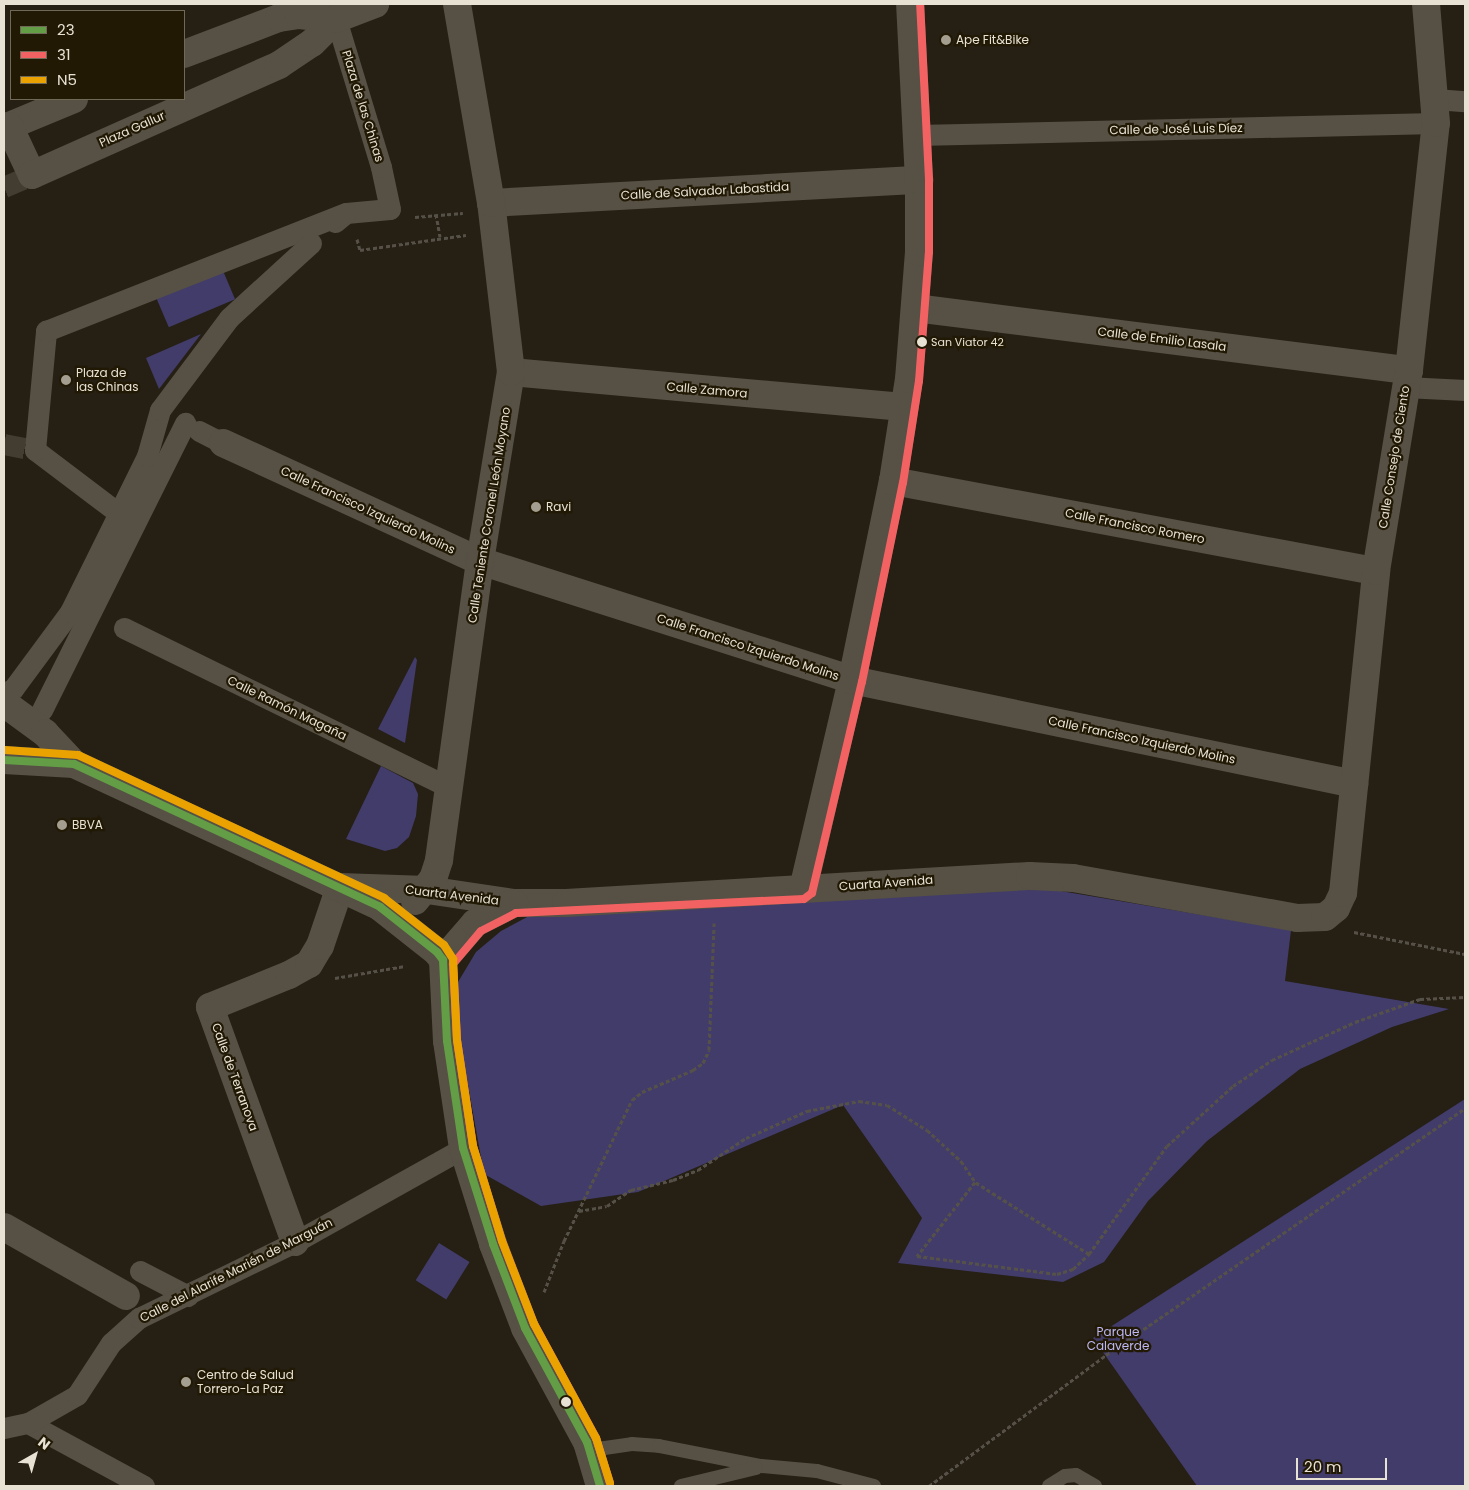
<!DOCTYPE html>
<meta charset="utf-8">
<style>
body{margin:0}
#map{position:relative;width:1469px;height:1490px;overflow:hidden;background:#251f14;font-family:Poppins,sans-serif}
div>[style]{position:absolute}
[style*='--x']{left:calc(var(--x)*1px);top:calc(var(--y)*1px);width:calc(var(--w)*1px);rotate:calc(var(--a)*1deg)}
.green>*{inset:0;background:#423c6a;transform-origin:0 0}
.pedestrian-tunnel>*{height:21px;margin-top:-10.5px;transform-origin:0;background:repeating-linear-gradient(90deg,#423c31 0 21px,transparent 0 32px)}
.path>*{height:3px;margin-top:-1.5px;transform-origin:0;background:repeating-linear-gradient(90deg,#565148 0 4px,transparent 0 6.5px)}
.service>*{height:14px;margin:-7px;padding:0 7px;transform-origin:7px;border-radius:7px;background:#565045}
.pedestrian>*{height:21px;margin:-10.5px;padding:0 10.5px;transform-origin:10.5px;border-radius:10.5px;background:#565045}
.minor>*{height:28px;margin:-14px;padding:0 14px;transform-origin:14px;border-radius:14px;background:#565045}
.tertiary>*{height:28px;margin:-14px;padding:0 14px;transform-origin:14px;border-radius:14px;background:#565045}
.bus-1>*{height:8px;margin:-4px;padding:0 4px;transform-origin:4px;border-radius:4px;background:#639e46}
.bus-2>*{height:8px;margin:-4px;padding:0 4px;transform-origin:4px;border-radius:4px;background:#f26262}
.bus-3>*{height:8px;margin:-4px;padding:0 4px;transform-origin:4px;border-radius:4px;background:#eaa200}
.dots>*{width:14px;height:14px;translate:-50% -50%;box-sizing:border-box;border:2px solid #221904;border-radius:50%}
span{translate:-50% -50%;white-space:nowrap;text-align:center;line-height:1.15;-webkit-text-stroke:4.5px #221904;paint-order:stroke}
.bus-label{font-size:11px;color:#e8e2d5}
.left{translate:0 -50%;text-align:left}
.poi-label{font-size:12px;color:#e8e2d5}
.street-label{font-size:12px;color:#e8e2d5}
.park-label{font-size:12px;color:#bcb8f7}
.frame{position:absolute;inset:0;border:5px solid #e8e2d5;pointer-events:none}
.legend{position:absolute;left:10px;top:10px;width:175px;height:90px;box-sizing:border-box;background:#221904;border:1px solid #716958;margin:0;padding:6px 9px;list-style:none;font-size:15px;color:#e8e2d5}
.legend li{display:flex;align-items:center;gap:10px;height:25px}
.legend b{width:25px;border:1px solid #716958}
.north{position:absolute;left:10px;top:1430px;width:50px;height:50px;-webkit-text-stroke:4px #221904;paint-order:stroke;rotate:38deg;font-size:14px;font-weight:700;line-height:20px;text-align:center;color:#e8e2d5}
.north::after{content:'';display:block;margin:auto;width:18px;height:22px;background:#e8e2d5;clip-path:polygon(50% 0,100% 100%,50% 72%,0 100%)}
.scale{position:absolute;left:1296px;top:1458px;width:91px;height:22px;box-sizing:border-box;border:2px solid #e8e2d5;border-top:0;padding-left:6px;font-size:15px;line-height:18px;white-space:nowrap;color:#e8e2d5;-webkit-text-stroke:4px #221904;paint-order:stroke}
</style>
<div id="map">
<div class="green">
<div style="left:221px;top:266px;width:36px;height:72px;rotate:67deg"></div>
<div style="clip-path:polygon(201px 334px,159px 389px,146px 358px)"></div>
<div style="clip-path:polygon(415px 657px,417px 660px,405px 743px,378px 729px)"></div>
<div style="clip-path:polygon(381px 766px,413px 783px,418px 794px,416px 816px,409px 837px,397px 848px,385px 851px,346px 839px)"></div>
<div style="clip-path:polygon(1031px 886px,1291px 930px,1285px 981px,1449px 1009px,1392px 1027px,1300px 1069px,1207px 1141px,1148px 1201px,1104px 1262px,1063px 1282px,898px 1263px,922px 1218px,843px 1105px,638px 1192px,541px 1206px,484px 1174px,455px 1013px,458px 982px,476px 952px,501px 931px,529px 916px)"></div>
<div style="clip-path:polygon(1465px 1099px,1465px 1486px,1197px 1486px,1093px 1338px)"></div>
<div style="left:439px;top:1243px;width:36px;height:44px;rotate:32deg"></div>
</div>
<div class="pedestrian-tunnel">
<div style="--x:4;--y:187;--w:30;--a:-23"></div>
<div style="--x:4;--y:444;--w:32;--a:11"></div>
</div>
<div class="path">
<div style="--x:436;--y:214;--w:23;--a:80"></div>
<div style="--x:415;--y:217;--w:48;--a:-4.8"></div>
<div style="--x:357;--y:239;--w:11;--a:75"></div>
<div style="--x:360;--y:250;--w:107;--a:-8.1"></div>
<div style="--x:1354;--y:932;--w:113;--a:11.2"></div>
<div style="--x:335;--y:978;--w:71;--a:-9.7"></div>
<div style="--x:579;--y:1211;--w:28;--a:-10"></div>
<div style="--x:607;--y:1206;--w:29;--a:-34"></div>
<div style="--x:631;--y:1190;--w:43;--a:-13.4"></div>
<div style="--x:673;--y:1180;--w:27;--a:-22"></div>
<div style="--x:698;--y:1170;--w:58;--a:-33.7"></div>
<div style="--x:746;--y:1138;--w:67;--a:-23.9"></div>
<div style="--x:807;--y:1111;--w:53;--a:-10.9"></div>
<div style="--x:859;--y:1101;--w:28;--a:8"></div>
<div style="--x:887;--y:1105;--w:47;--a:32"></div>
<div style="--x:927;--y:1130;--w:46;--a:42.4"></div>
<div style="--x:961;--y:1161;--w:25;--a:56"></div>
<div style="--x:1089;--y:1254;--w:135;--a:-147.7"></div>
<div style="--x:975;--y:1182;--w:94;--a:128.1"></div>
<div style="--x:917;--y:1256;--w:141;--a:7.3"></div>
<div style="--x:1057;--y:1274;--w:17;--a:-17"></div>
<div style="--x:1073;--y:1269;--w:22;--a:-43"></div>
<div style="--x:1089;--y:1254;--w:133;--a:-54.2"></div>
<div style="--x:1167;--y:1146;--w:89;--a:-42.3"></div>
<div style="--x:1233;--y:1086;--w:47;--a:-33.7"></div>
<div style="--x:1272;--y:1060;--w:91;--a:-24.6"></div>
<div style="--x:1355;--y:1022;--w:69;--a:-19.5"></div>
<div style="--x:1420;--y:999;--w:45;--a:-2.5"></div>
<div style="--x:544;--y:1292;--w:55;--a:-68.6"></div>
<div style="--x:564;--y:1241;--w:157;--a:-64.3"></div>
<div style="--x:632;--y:1100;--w:13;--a:-39"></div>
<div style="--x:642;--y:1092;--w:56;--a:-23.3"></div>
<div style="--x:693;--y:1070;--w:12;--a:-35"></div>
<div style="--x:703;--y:1063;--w:14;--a:-65"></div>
<div style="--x:709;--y:1050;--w:127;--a:-87.7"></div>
<div style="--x:929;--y:1486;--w:220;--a:-36.5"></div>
<div style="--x:1106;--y:1355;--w:436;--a:-34.5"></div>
</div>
<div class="service">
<div style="--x:591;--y:1450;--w:41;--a:-8.3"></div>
<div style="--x:632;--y:1444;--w:27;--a:4"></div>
<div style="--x:659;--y:1446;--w:104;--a:11.1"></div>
<div style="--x:761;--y:1466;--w:56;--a:5.1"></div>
<div style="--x:817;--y:1471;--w:59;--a:14.7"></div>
<div style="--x:681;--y:1486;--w:77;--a:-13.5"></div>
<div style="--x:1049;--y:1486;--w:19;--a:-32"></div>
<div style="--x:1065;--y:1476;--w:11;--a:-5"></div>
<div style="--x:1076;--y:1475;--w:22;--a:30"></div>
</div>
<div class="pedestrian">
<div style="--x:1434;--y:99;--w:31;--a:4"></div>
<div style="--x:917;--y:135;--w:519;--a:-1.32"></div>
<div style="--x:335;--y:222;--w:14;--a:-39"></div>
<div style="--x:346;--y:213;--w:44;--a:-5.2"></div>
<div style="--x:390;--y:209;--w:43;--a:-102.1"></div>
<div style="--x:381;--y:167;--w:155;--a:-106.9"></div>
<div style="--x:1405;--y:387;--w:60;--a:2.9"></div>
<div style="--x:199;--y:431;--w:27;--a:27"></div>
<div style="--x:117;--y:512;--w:103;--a:-142.9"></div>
<div style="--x:35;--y:450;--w:120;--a:-84.7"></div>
<div style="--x:46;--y:331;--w:322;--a:-21.5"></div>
<div style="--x:124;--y:628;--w:363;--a:26.1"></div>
<div style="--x:4;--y:693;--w:10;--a:-24"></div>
<div style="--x:13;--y:689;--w:96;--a:-53.5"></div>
<div style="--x:70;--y:612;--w:174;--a:-63.7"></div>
<div style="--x:147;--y:456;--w:48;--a:-74.2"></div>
<div style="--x:160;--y:410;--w:115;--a:-53.1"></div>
<div style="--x:229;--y:318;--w:111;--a:-42.4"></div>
<div style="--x:42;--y:710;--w:321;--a:-63.5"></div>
<div style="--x:140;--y:1271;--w:54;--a:27.5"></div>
<div style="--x:28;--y:1423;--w:132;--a:28.5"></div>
<div style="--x:4;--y:1428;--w:25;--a:-12"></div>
<div style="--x:28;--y:1423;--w:56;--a:-29.7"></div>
<div style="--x:77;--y:1395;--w:62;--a:-56.8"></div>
<div style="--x:111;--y:1343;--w:38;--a:-42"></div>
<div style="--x:139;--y:1318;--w:174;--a:-26"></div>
<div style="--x:295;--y:1242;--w:193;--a:-29.2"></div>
</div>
<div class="minor">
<div style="--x:184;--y:54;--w:102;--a:-20.8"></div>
<div style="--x:279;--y:18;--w:20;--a:-9"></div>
<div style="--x:299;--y:15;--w:37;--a:6"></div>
<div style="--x:74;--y:99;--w:70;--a:157.4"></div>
<div style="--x:9;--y:126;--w:54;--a:64.9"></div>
<div style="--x:32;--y:175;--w:270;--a:-24"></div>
<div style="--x:279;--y:65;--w:40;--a:-34"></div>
<div style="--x:312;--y:43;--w:34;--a:-45"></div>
<div style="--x:336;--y:19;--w:42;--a:-21"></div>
<div style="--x:491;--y:203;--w:429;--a:-3.1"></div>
<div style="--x:915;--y:308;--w:498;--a:7.2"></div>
<div style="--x:511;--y:372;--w:394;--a:5.1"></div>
<div style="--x:223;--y:443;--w:283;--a:24.7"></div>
<div style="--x:480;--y:561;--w:391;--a:17.7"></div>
<div style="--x:852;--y:680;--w:513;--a:11.7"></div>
<div style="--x:893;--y:481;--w:491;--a:10.6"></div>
<div style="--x:803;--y:889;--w:227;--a:-3.3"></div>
<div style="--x:1030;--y:876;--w:43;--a:2.7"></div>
<div style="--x:1073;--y:878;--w:228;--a:10.1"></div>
<div style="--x:1297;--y:918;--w:28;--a:-2"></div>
<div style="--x:1325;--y:917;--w:14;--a:-39"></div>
<div style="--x:1336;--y:908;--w:17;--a:-65"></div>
<div style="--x:1343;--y:893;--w:324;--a:-84.1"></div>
<div style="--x:1376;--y:571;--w:204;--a:-80.7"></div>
<div style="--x:1409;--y:370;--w:248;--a:-83.8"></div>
<div style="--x:1436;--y:123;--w:119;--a:-94.8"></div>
<div style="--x:4;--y:1227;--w:140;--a:29.5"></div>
<div style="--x:295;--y:1242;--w:250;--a:-109.9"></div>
<div style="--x:210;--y:1007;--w:85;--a:-22.1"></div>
<div style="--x:289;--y:975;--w:23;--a:-29"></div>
<div style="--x:309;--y:964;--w:21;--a:-59"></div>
<div style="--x:320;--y:946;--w:62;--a:-71.3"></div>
</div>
<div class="tertiary">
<div style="--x:4;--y:703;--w:51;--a:36.2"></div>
<div style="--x:45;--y:733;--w:42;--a:46.9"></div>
<div style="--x:4;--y:760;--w:70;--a:3.3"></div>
<div style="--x:74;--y:764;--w:338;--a:25"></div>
<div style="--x:380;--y:907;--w:73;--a:38.3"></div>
<div style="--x:437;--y:952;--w:10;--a:53"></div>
<div style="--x:443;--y:960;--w:81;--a:87.2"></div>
<div style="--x:447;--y:1041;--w:108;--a:81.5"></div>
<div style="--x:463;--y:1148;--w:101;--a:72.6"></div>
<div style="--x:493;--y:1244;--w:90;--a:69.1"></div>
<div style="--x:525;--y:1328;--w:130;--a:61.5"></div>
<div style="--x:587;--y:1442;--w:46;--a:73.5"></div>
<div style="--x:340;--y:887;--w:87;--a:2"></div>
<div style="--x:427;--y:890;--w:88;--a:8.5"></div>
<div style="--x:514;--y:903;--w:52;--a:0"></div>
<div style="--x:566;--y:903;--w:237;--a:-3.4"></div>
<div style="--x:803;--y:889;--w:215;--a:-76.8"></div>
<div style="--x:852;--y:680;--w:203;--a:-78.4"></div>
<div style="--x:893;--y:481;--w:103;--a:-81.1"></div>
<div style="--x:909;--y:379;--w:127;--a:-85.5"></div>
<div style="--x:919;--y:252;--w:72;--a:-90"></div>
<div style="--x:919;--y:180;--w:176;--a:-92.9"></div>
<div style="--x:415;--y:901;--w:28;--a:-51"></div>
<div style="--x:433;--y:879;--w:20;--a:-72"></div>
<div style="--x:439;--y:860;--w:302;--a:-82.2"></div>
<div style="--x:480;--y:561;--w:192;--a:-80.7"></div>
<div style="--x:511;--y:372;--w:170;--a:-96.7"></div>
<div style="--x:491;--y:203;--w:202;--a:-99.7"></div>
<div style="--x:443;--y:960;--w:49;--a:-49.1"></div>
<div style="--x:475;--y:923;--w:44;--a:-27.1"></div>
</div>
<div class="bus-1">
<div style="--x:4;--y:760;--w:70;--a:3.3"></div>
<div style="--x:74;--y:764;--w:338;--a:25"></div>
<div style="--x:380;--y:907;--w:73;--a:38.3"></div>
<div style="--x:437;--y:952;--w:10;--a:53"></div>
<div style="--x:443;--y:960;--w:81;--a:87.2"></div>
<div style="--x:447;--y:1041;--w:108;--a:81.5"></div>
<div style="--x:463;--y:1148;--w:101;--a:72.6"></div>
<div style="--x:493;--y:1244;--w:90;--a:69.1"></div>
<div style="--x:525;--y:1328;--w:130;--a:61.5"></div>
<div style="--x:587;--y:1442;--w:46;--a:73.5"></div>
</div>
<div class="bus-2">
<div style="--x:610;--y:1483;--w:47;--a:-107.3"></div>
<div style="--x:596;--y:1438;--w:130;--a:-118.5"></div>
<div style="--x:534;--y:1324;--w:89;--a:-111.1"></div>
<div style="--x:502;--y:1241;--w:99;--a:-107"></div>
<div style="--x:473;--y:1146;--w:107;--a:-98.6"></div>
<div style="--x:457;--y:1040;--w:76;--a:-93"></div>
<div style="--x:453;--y:964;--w:43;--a:-49.7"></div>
<div style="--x:481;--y:931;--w:39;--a:-27"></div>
<div style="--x:516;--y:913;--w:288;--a:-2.8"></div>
<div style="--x:804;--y:899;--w:10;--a:-37"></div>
<div style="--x:812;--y:893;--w:217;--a:-76.7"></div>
<div style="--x:862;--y:682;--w:203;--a:-78.4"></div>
<div style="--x:903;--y:483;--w:103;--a:-81.1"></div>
<div style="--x:919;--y:381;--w:129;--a:-85.6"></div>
<div style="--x:929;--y:252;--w:73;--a:-90"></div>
<div style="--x:929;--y:179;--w:175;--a:-92.9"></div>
</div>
<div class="bus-3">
<div style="--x:5;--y:750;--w:73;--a:3.9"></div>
<div style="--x:78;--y:755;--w:338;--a:25"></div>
<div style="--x:384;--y:898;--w:76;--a:38.1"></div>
<div style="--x:444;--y:945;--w:17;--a:57"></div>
<div style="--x:453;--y:959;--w:81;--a:87.2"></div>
<div style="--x:457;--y:1040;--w:107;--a:81.4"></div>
<div style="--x:473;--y:1146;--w:99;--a:73"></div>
<div style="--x:502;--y:1241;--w:89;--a:68.9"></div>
<div style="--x:534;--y:1324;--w:130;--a:61.5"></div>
<div style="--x:596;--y:1438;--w:47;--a:72.7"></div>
</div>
<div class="dots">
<div style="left:946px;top:40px;background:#a49e91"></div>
<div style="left:922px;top:342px;background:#e8e2d5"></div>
<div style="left:66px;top:380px;background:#a49e91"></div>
<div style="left:536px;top:507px;background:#a49e91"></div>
<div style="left:62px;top:825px;background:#a49e91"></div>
<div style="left:186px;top:1382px;background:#a49e91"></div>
<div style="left:566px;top:1402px;background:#e8e2d5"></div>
</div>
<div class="bus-label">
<span class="left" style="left:931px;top:342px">San Viator 42</span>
</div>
<div class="poi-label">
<span class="left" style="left:956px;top:40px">Ape Fit&amp;Bike</span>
<span class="left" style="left:76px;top:380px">Plaza de<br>las Chinas</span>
<span class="left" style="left:546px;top:507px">Ravi</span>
<span class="left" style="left:72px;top:825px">BBVA</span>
<span class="left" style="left:197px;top:1382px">Centro de Salud<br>Torrero-La Paz</span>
</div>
<div class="street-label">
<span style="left:363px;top:106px;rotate:73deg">Plaza de las Chinas</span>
<span style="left:132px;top:129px;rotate:-24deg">Plaza Gallur</span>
<span style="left:1176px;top:129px;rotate:-1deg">Calle de José Luis Díez</span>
<span style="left:705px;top:191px;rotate:-3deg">Calle de Salvador Labastida</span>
<span style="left:1162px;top:339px;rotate:7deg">Calle de Emilio Lasala</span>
<span style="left:707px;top:390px;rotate:5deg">Calle Zamora</span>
<span style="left:1394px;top:457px;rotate:-81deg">Calle Consejo de Ciento</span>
<span style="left:368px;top:510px;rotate:25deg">Calle Francisco Izquierdo Molins</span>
<span style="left:489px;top:515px;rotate:-81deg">Calle Teniente Coronel León Moyano</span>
<span style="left:1135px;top:526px;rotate:11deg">Calle Francisco Romero</span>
<span style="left:748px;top:647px;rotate:18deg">Calle Francisco Izquierdo Molins</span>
<span style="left:287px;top:708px;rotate:26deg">Calle Ramón Magaña</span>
<span style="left:1142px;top:740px;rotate:12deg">Calle Francisco Izquierdo Molins</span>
<span style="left:886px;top:883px;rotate:-4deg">Cuarta Avenida</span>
<span style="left:452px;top:895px;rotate:7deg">Cuarta Avenida</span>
<span style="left:235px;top:1077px;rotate:70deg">Calle de Terranova</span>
<span style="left:236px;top:1270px;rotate:-27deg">Calle del Alarife Marién de Marguán</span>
</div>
<div class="park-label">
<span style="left:1118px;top:1339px">Parque<br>Calaverde</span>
</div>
<div class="frame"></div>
<ul class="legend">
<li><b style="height:6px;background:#639e46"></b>23</li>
<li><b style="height:6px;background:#f26262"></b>31</li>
<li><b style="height:6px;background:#eaa200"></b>N5</li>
</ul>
<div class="north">N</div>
<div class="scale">20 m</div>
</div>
